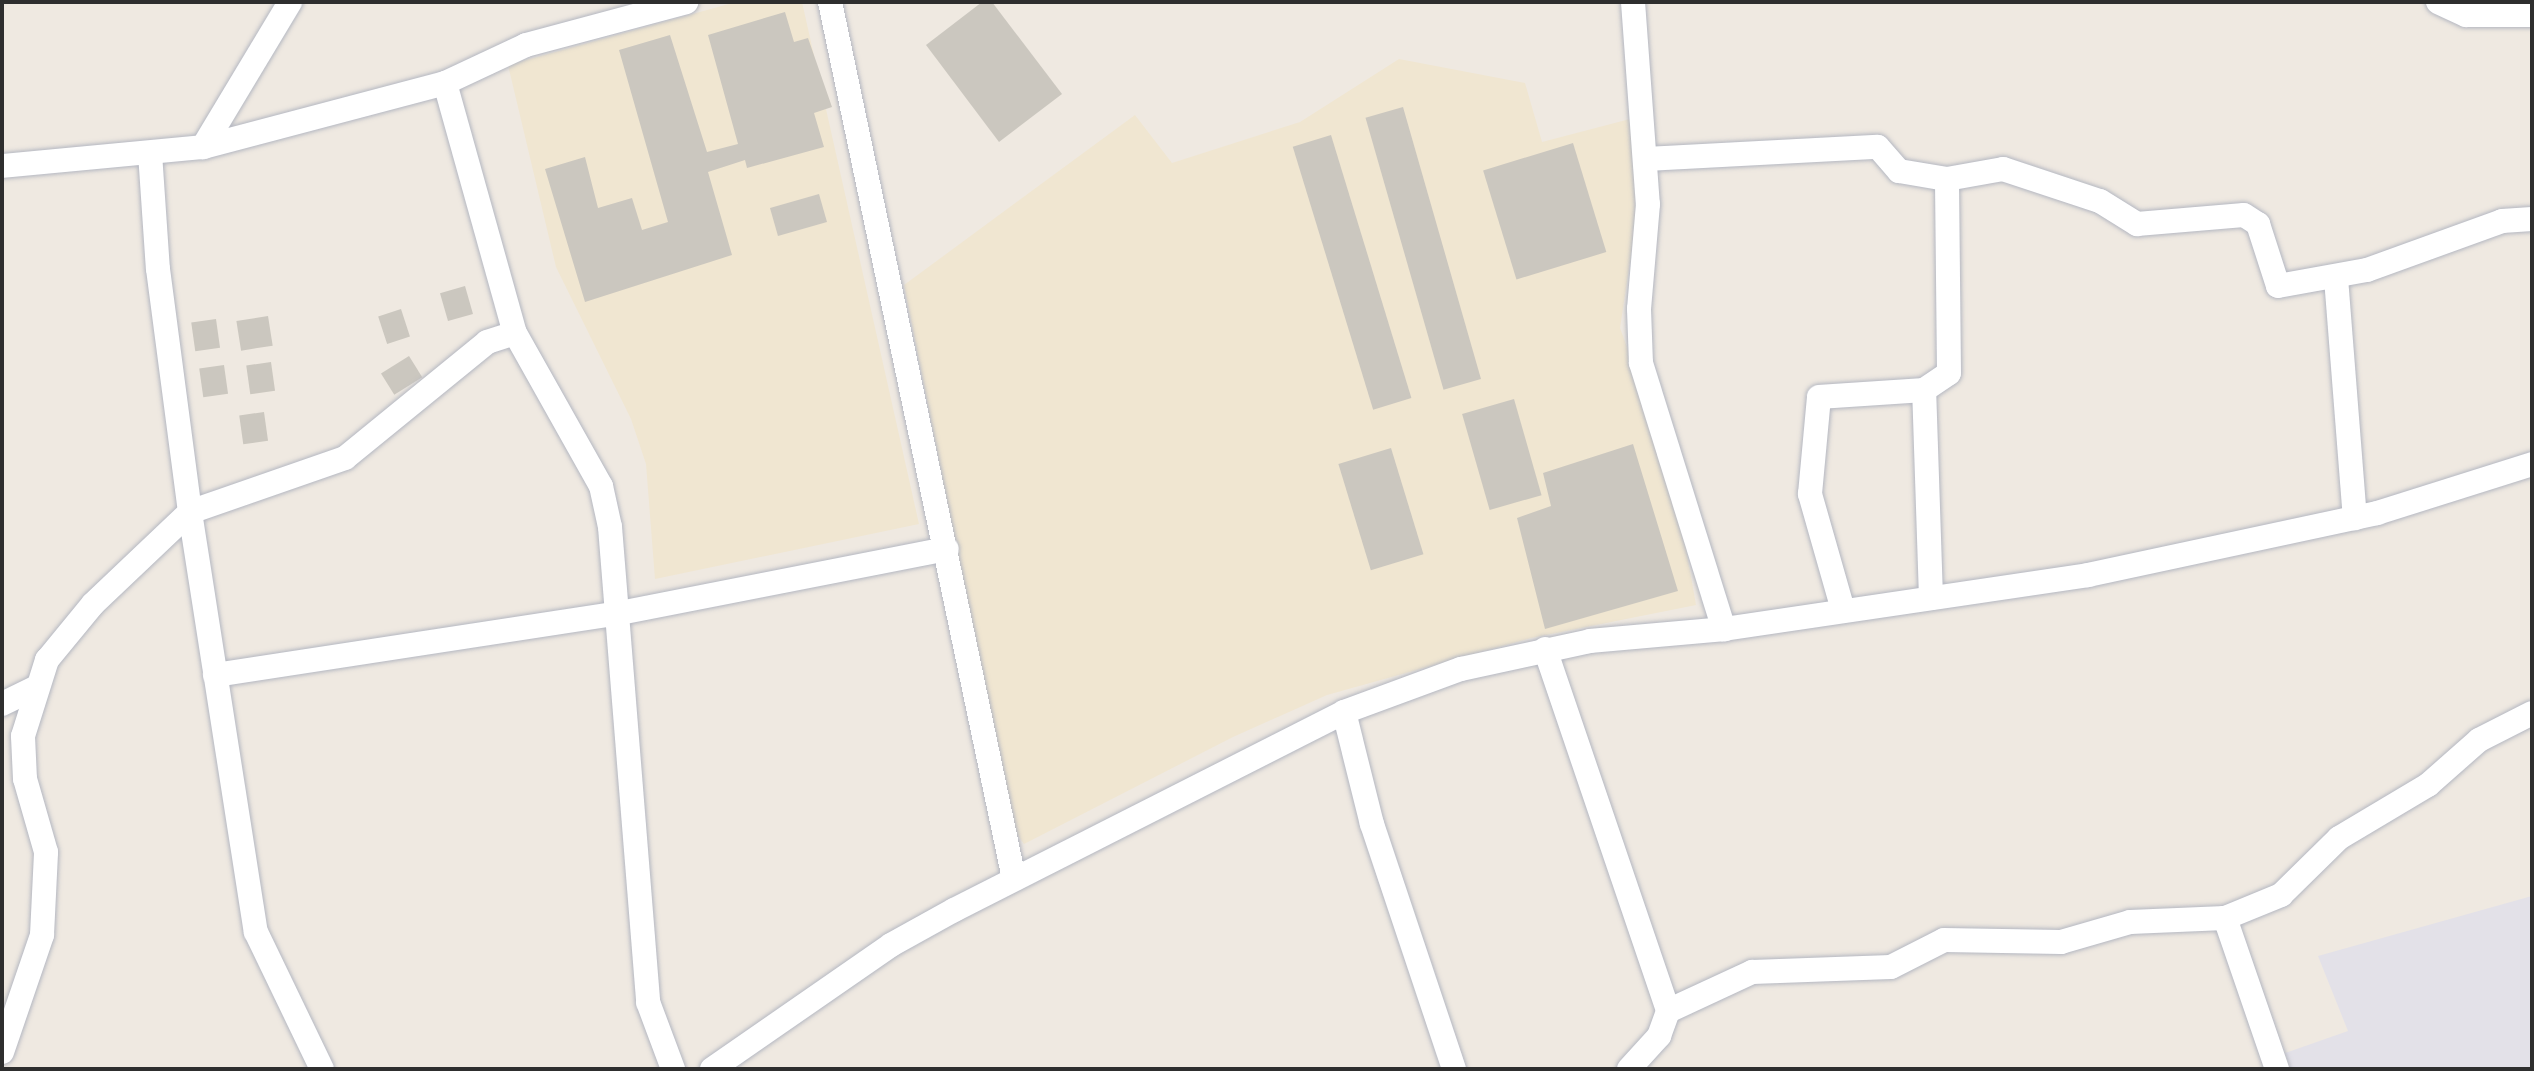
<!DOCTYPE html>
<style>
body{margin:0}
#map{position:relative;width:2534px;height:1071px;overflow:hidden;background:#efe9e1;font-family:Montserrat,sans-serif}
div>[style]{position:absolute}
[style*='--x']{left:calc(var(--x)*1px);top:calc(var(--y)*1px);width:calc(var(--w)*1px);rotate:calc(var(--a)*1deg)}
.industrial>*{inset:0;background:#e3e1e8}
.education>*{inset:0;background:#f0e6d1}
.building>*{inset:0;background:#cbc7bf;transform-origin:0 0}
.roads{filter:drop-shadow(0 0 2px #b4b7c1) drop-shadow(0 0 2px #b4b7c1)}
.minor>*{height:24px;margin:-12px;padding:0 12px;transform-origin:12px;border-radius:12px;background:#fff}
span{translate:-50% -50%;white-space:nowrap;text-align:center;line-height:1.15;-webkit-text-stroke:6px #fff;paint-order:stroke}
.frame{position:absolute;inset:0;border:4px solid #2e2e2e;pointer-events:none}
</style>
<div id="map">
<div class="industrial">
<div style="clip-path:polygon(2532px 896px,2532px 1069px,2291px 1069px,2285px 1053px,2348px 1031px,2318px 956px)"></div>
</div>
<div class="education">
<div style="clip-path:polygon(736px 2px,802px 2px,919px 524px,655px 579px,646px 464px,631px 419px,556px 267px,508px 65px)"></div>
<div style="clip-path:polygon(1399px 59px,1525px 83px,1542px 142px,1630px 119px,1641px 190px,1620px 328px,1673px 475px,1696px 605px,1531px 638px,1327px 695px,1233px 737px,1024px 844px,1012px 828px,904px 285px,1135px 115px,1172px 163px,1300px 122px)"></div>
</div>
<div class="building">
<div style="clip-path:polygon(982px 2px,992px 2px,1062px 94px,999px 142px,926px 45px)"></div>
<div style="clip-path:polygon(785px 12px,794px 42px,808px 38px,832px 107px,814px 113px,824px 147px,747px 168px,745px 160px,708px 172px,732px 255px,585px 302px,545px 169px,585px 157px,598px 208px,632px 198px,642px 230px,668px 222px,619px 50px,670px 35px,707px 152px,738px 144px,708px 35px)"></div>
<div style="left:1403px;top:107px;width:283px;height:39px;rotate:74deg"></div>
<div style="left:1331px;top:135px;width:275px;height:40px;rotate:73deg"></div>
<div style="left:1573px;top:143px;width:114px;height:94px;rotate:73deg"></div>
<div style="left:819px;top:194px;width:29px;height:51px;rotate:74deg"></div>
<div style="left:465px;top:286px;width:29px;height:26px;rotate:74deg"></div>
<div style="left:401px;top:309px;width:29px;height:24px;rotate:72deg"></div>
<div style="left:268px;top:316px;width:30px;height:32px;rotate:81deg"></div>
<div style="left:216px;top:319px;width:29px;height:25px;rotate:82deg"></div>
<div style="left:409px;top:356px;width:25px;height:33px;rotate:58deg"></div>
<div style="left:271px;top:362px;width:29px;height:25px;rotate:82deg"></div>
<div style="left:224px;top:365px;width:29px;height:25px;rotate:82deg"></div>
<div style="left:1514px;top:399px;width:100px;height:54px;rotate:74deg"></div>
<div style="left:264px;top:412px;width:29px;height:25px;rotate:82deg"></div>
<div style="clip-path:polygon(1633px 444px,1678px 591px,1545px 629px,1517px 518px,1551px 506px,1543px 473px)"></div>
<div style="left:1391px;top:448px;width:111px;height:55px;rotate:73deg"></div>
</div>
<div class="roads">
<div class="minor">
<div style="--x:830;--y:2;--w:896;--a:78.15"></div>
<div style="--x:1633;--y:2;--w:203;--a:85.8"></div>
<div style="--x:1648;--y:204;--w:105;--a:94.9"></div>
<div style="--x:1639;--y:309;--w:54;--a:87.9"></div>
<div style="--x:1641;--y:363;--w:279;--a:72.7"></div>
<div style="--x:2438;--y:2;--w:31;--a:25"></div>
<div style="--x:2466;--y:15;--w:66;--a:0"></div>
<div style="--x:445;--y:83;--w:260;--a:74.4"></div>
<div style="--x:515;--y:333;--w:176;--a:60.7"></div>
<div style="--x:601;--y:486;--w:42;--a:77.6"></div>
<div style="--x:610;--y:527;--w:477;--a:85.4"></div>
<div style="--x:648;--y:1002;--w:72;--a:69.5"></div>
<div style="--x:203;--y:147;--w:169;--a:-59"></div>
<div style="--x:150;--y:153;--w:116;--a:86.1"></div>
<div style="--x:158;--y:269;--w:245;--a:82.5"></div>
<div style="--x:190;--y:512;--w:425;--a:81.1"></div>
<div style="--x:256;--y:932;--w:152;--a:64.3"></div>
<div style="--x:1646;--y:159;--w:232;--a:-3"></div>
<div style="--x:1878;--y:147;--w:32;--a:49"></div>
<div style="--x:1899;--y:171;--w:49;--a:9.5"></div>
<div style="--x:1947;--y:179;--w:57;--a:-10.1"></div>
<div style="--x:2003;--y:169;--w:102;--a:18.3"></div>
<div style="--x:2100;--y:201;--w:44;--a:31.9"></div>
<div style="--x:2137;--y:224;--w:107;--a:-4.8"></div>
<div style="--x:2244;--y:215;--w:17;--a:33"></div>
<div style="--x:2258;--y:224;--w:65;--a:72.1"></div>
<div style="--x:2278;--y:286;--w:90;--a:-10.2"></div>
<div style="--x:2367;--y:270;--w:144;--a:-19.9"></div>
<div style="--x:2502;--y:221;--w:30;--a:-4"></div>
<div style="--x:2;--y:166;--w:202;--a:-5.4"></div>
<div style="--x:203;--y:147;--w:250;--a:-14.8"></div>
<div style="--x:445;--y:83;--w:89;--a:-25.1"></div>
<div style="--x:526;--y:45;--w:166;--a:-15"></div>
<div style="--x:2336;--y:278;--w:241;--a:85.5"></div>
<div style="--x:1931;--y:598;--w:208;--a:-91.9"></div>
<div style="--x:1924;--y:390;--w:30;--a:-34"></div>
<div style="--x:1949;--y:373;--w:194;--a:-90.6"></div>
<div style="--x:1843;--y:610;--w:121;--a:-105.9"></div>
<div style="--x:1810;--y:494;--w:97;--a:-84.7"></div>
<div style="--x:1819;--y:397;--w:105;--a:-3.8"></div>
<div style="--x:1545;--y:649;--w:382;--a:71.2"></div>
<div style="--x:215;--y:675;--w:405;--a:-8.7"></div>
<div style="--x:615;--y:614;--w:338;--a:-11.1"></div>
<div style="--x:2;--y:704;--w:37;--a:-26"></div>
<div style="--x:1344;--y:712;--w:115;--a:76"></div>
<div style="--x:1372;--y:824;--w:258;--a:71.5"></div>
<div style="--x:2;--y:1052;--w:124;--a:-71.1"></div>
<div style="--x:42;--y:935;--w:83;--a:-87.2"></div>
<div style="--x:46;--y:852;--w:76;--a:-106"></div>
<div style="--x:25;--y:779;--w:43;--a:-92.7"></div>
<div style="--x:23;--y:736;--w:80;--a:-72.5"></div>
<div style="--x:47;--y:660;--w:72;--a:-50.6"></div>
<div style="--x:93;--y:604;--w:134;--a:-43.5"></div>
<div style="--x:190;--y:512;--w:164;--a:-19.2"></div>
<div style="--x:345;--y:458;--w:183;--a:-39.2"></div>
<div style="--x:487;--y:342;--w:29;--a:-18"></div>
<div style="--x:712;--y:1069;--w:218;--a:-34.7"></div>
<div style="--x:891;--y:945;--w:72;--a:-29.1"></div>
<div style="--x:954;--y:910;--w:437;--a:-26.9"></div>
<div style="--x:1344;--y:712;--w:125;--a:-20.2"></div>
<div style="--x:1461;--y:669;--w:132;--a:-12.2"></div>
<div style="--x:1590;--y:641;--w:135;--a:-5.1"></div>
<div style="--x:1724;--y:629;--w:368;--a:-8.4"></div>
<div style="--x:2088;--y:575;--w:296;--a:-12.1"></div>
<div style="--x:2377;--y:513;--w:163;--a:-17.5"></div>
<div style="--x:1629;--y:1069;--w:45;--a:-47.7"></div>
<div style="--x:1659;--y:1036;--w:27;--a:-70"></div>
<div style="--x:1668;--y:1011;--w:93;--a:-24.9"></div>
<div style="--x:1752;--y:972;--w:139;--a:-2.1"></div>
<div style="--x:1891;--y:967;--w:59;--a:-27"></div>
<div style="--x:1944;--y:940;--w:117;--a:1"></div>
<div style="--x:2061;--y:942;--w:72;--a:-16.2"></div>
<div style="--x:2130;--y:922;--w:95;--a:-2.4"></div>
<div style="--x:2277;--y:1069;--w:160;--a:-109"></div>
<div style="--x:2225;--y:918;--w:61;--a:-22.3"></div>
<div style="--x:2281;--y:895;--w:81;--a:-44.5"></div>
<div style="--x:2339;--y:838;--w:104;--a:-30.8"></div>
<div style="--x:2428;--y:785;--w:68;--a:-41.4"></div>
<div style="--x:2479;--y:740;--w:59;--a:-27"></div>
</div>
</div>
<div class="frame"></div>
</div>
